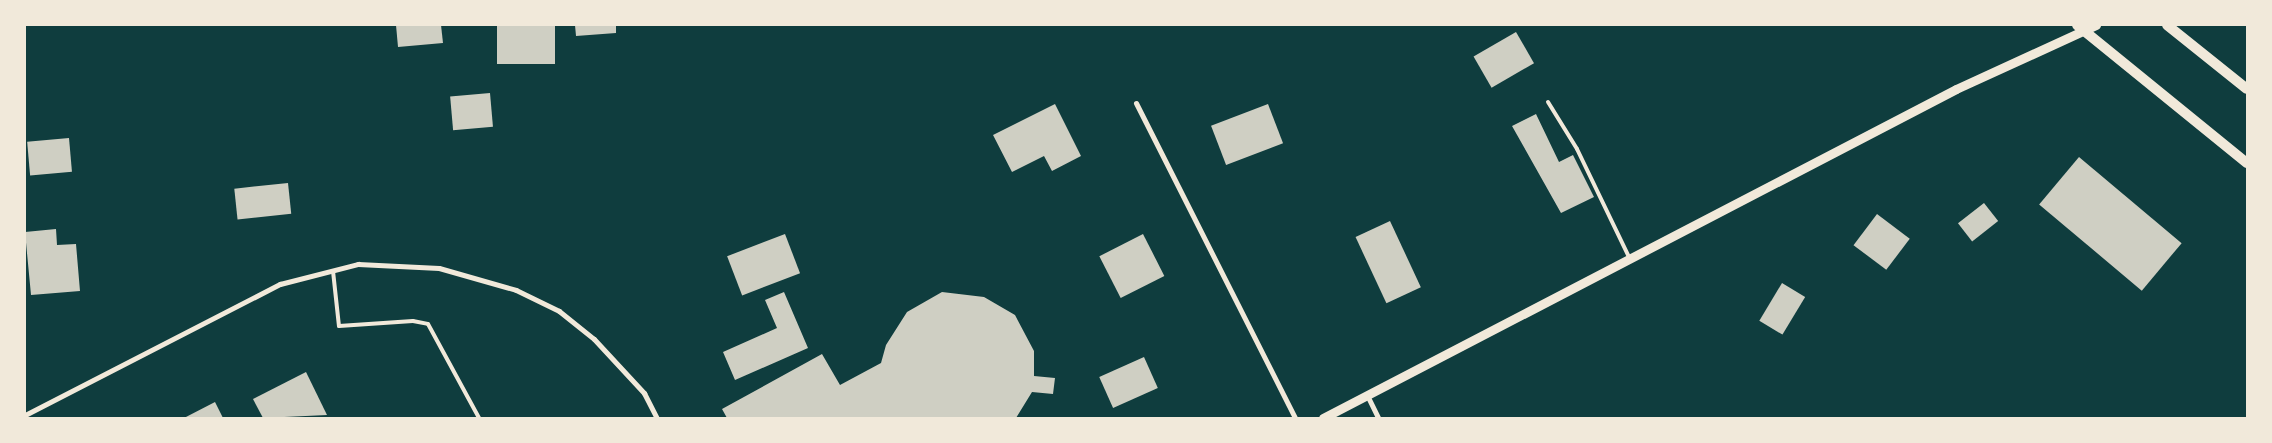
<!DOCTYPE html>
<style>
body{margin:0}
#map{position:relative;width:2272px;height:443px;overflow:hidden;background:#0f3d3e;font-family:"Fira Sans Condensed",sans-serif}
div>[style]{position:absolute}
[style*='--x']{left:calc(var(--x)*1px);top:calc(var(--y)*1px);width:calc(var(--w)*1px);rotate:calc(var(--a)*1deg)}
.building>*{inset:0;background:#cfcfc3;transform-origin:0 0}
.service>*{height:4px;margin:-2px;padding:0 2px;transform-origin:2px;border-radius:2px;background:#f1e9da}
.minor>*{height:5px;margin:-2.5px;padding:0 2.5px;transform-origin:2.5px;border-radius:2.5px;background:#f1e9da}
.tertiary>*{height:9px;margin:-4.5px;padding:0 4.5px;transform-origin:4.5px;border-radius:4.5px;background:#f1e9da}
.secondary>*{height:10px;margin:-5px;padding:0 5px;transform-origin:5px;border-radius:5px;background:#f1e9da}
span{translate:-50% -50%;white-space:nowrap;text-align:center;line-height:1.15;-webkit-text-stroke:4.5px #f1e9da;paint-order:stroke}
.frame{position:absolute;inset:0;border:26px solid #f1e9da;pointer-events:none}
</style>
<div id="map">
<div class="building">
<div style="clip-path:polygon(396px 25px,441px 25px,443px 43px,398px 47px)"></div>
<div style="left:497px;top:25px;width:58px;height:39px"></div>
<div style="clip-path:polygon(575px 25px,616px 25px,616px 33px,576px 36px)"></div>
<div style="left:1516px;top:32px;width:36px;height:49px;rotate:60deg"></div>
<div style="left:490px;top:93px;width:34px;height:40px;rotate:85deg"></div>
<div style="clip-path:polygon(1055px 104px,1081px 156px,1052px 171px,1044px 156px,1012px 172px,993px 135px)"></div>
<div style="left:1268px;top:104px;width:42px;height:61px;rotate:69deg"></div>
<div style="clip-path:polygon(1536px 114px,1559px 162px,1573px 155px,1594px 197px,1561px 213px,1512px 126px)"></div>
<div style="left:69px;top:138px;width:34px;height:42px;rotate:85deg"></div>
<div style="left:2079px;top:157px;width:134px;height:62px;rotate:40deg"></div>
<div style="left:288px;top:183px;width:31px;height:54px;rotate:84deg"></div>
<div style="left:1984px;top:203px;width:23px;height:33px;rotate:52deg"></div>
<div style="left:1877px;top:214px;width:41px;height:39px;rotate:37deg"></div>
<div style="left:1390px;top:221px;width:73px;height:38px;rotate:65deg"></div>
<div style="clip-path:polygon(56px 229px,57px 245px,76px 244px,80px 291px,31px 295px,25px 232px)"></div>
<div style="left:785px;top:234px;width:42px;height:62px;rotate:69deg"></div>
<div style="left:1143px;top:234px;width:47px;height:49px;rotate:63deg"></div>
<div style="left:1782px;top:283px;width:27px;height:44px;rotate:31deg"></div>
<div style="clip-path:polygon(784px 292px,808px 348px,735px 380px,723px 352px,777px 328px,765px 300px)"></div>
<div style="clip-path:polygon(942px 292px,984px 297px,1015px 315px,1034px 351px,1034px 376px,1055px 378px,1053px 394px,1032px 392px,1016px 418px,727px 418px,722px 409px,822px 354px,840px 385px,881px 363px,886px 345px,907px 312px)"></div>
<div style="left:1144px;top:357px;width:34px;height:49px;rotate:66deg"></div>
<div style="clip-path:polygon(306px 372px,327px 415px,263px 418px,253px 399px)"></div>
<div style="clip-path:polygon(215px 402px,223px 418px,184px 418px)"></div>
</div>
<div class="service">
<div style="--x:1548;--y:102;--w:55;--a:58.3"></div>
<div style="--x:1577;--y:149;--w:122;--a:64.3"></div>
<div style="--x:333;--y:271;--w:55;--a:83.8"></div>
<div style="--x:339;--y:326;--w:74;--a:-3.9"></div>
<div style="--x:413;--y:321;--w:15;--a:11"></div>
<div style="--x:428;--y:324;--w:107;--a:61.5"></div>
</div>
<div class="minor">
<div style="--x:1136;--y:103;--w:353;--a:63.2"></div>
<div style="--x:1367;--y:395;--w:25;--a:64"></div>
<div style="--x:25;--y:415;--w:287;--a:-27.2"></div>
<div style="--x:280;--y:284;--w:81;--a:-14.4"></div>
<div style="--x:358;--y:264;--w:81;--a:2.8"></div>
<div style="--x:439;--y:268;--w:80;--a:15.9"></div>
<div style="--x:516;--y:290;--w:48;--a:26"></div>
<div style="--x:559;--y:311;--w:45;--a:38.7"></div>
<div style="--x:594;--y:339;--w:74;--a:47.2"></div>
<div style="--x:644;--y:393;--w:28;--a:63"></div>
</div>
<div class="tertiary">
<div style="--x:1323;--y:418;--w:713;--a:-27.46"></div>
<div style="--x:1956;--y:89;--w:154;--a:-24.6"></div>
</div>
<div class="secondary">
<div style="--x:2077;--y:25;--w:219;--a:39.1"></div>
<div style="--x:2167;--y:25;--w:102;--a:38.7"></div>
</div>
<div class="frame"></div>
</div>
